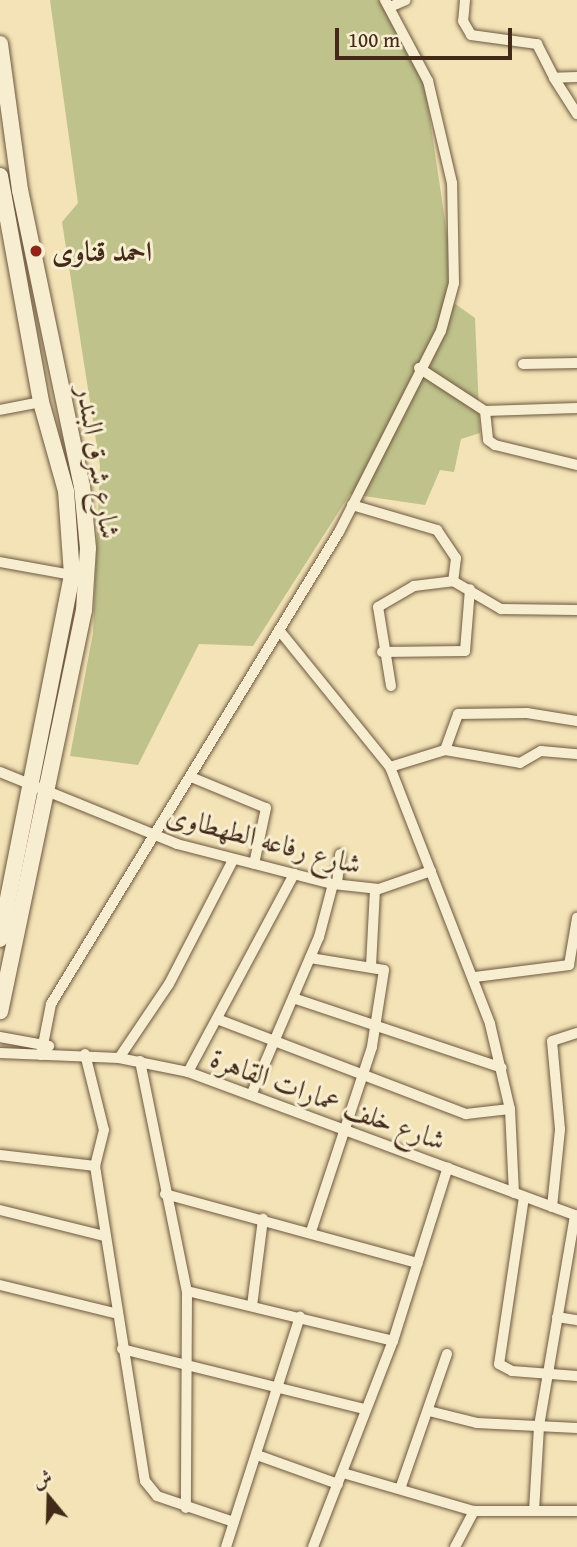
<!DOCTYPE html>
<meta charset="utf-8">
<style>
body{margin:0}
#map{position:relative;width:577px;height:1547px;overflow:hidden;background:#f3e3b6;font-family:"Gentium Book Plus",Amiri,serif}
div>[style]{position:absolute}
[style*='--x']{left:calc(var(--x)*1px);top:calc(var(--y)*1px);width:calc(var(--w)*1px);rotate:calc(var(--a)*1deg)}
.green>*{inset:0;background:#bfc28b}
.roads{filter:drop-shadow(0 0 2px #6e5840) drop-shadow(0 0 2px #6e5840)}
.street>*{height:10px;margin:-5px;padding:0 5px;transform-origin:5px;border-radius:5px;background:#f7edd0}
.secondary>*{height:16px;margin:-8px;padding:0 8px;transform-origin:8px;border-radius:8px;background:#f7edd0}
.dots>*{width:19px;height:19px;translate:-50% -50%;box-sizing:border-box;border:4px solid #f7edd0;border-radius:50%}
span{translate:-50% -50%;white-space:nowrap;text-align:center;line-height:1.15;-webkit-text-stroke:6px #f7edd0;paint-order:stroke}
.poi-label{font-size:28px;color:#422918;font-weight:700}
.left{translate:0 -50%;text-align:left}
.street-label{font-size:28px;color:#422918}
.north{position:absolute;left:14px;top:1463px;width:70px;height:70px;-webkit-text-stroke:5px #f7edd0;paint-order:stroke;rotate:341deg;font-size:19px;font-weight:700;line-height:28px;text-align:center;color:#422918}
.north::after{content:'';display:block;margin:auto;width:24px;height:32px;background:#422918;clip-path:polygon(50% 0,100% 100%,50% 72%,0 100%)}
.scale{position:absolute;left:335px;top:28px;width:177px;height:32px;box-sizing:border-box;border:4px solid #422918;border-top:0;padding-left:9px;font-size:21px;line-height:24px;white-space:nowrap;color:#422918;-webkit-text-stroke:5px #f7edd0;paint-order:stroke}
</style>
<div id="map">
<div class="green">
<div style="clip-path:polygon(50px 0,388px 0,422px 66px,450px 254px,447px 298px,475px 318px,480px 433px,461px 439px,454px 472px,440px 470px,425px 505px,350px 494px,253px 646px,199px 644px,138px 765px,70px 756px,93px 633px,100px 466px,62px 222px,78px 203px)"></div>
</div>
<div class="roads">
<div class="street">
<div style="--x:465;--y:0;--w:21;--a:95"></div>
<div style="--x:463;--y:21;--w:16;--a:60"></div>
<div style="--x:471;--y:35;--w:67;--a:7.8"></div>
<div style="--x:537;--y:44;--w:38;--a:63"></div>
<div style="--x:390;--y:7;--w:17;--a:-24"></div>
<div style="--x:577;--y:77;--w:23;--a:178"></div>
<div style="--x:554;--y:78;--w:43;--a:57.4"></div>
<div style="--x:523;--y:364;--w:54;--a:-1.1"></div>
<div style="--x:419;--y:368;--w:79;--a:33.1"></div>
<div style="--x:485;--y:411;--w:92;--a:-1.9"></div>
<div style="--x:0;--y:410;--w:42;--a:-11"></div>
<div style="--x:485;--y:411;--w:29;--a:84"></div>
<div style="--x:488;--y:440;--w:9;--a:36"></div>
<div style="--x:495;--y:445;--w:84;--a:13.7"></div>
<div style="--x:352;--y:505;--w:89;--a:16.4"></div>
<div style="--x:437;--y:530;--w:34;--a:56"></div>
<div style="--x:456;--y:558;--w:23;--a:97"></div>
<div style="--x:0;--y:562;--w:73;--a:10.2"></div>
<div style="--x:279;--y:630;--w:176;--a:51"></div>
<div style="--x:390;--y:767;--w:276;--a:68.7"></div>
<div style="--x:490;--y:1024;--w:87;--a:76.8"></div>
<div style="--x:510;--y:1109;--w:84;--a:87.3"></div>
<div style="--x:382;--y:652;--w:83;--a:-0.7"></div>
<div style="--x:465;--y:651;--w:62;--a:-85.4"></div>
<div style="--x:391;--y:686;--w:80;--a:-99.3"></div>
<div style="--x:378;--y:607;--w:42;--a:-30.3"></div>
<div style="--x:414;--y:586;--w:39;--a:-7"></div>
<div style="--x:453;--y:581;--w:56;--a:30.3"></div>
<div style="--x:501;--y:609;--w:76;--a:0.8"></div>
<div style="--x:445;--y:750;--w:76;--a:9.8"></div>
<div style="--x:520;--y:763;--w:24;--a:-30"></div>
<div style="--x:541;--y:751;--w:36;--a:5"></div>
<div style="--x:390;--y:767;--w:58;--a:-17.2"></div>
<div style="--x:445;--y:750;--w:38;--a:-70"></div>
<div style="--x:458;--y:714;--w:69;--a:-0.8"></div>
<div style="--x:527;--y:713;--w:51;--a:9.1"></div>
<div style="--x:0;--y:772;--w:191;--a:22.1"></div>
<div style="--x:177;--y:844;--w:161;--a:14.4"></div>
<div style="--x:333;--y:884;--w:46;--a:6.2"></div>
<div style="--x:379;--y:889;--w:55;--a:-19.1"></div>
<div style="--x:191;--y:777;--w:81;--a:22.5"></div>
<div style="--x:266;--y:808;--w:57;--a:102.1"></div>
<div style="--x:337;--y:884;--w:30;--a:-84"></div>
<div style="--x:310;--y:958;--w:75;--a:9.2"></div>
<div style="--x:384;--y:970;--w:78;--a:98.9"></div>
<div style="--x:372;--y:1047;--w:194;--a:108.3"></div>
<div style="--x:371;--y:966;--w:77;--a:-87"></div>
<div style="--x:475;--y:977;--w:95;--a:-7.3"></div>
<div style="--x:569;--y:965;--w:48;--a:-80.3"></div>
<div style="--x:293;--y:998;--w:220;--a:18.5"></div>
<div style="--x:217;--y:1019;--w:267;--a:20.9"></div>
<div style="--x:466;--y:1114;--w:44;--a:-6.5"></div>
<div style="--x:0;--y:1037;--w:50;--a:10.4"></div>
<div style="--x:0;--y:1053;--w:119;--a:2.4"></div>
<div style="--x:119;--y:1058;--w:70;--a:11.5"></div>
<div style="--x:188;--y:1072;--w:415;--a:20.3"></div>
<div style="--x:85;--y:1054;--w:78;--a:76"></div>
<div style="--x:104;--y:1130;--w:37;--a:104"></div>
<div style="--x:41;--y:1055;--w:52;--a:-78.9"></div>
<div style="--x:51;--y:1004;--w:553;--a:-58.61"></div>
<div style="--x:339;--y:532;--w:225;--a:-63.1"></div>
<div style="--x:441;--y:331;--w:50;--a:-74.8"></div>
<div style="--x:454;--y:283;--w:100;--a:-91.1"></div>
<div style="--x:452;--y:183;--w:105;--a:-103.2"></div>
<div style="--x:428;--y:81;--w:92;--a:-118"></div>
<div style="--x:119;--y:1058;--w:89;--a:-56"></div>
<div style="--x:169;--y:984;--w:140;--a:-62.7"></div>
<div style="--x:140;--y:1061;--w:235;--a:78.5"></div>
<div style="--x:187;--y:1291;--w:217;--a:90.3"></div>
<div style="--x:188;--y:1072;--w:225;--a:-61.8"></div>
<div style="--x:252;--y:1093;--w:170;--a:-66.8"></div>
<div style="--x:319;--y:937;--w:55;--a:-75.2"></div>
<div style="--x:0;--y:1155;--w:96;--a:6.6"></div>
<div style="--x:95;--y:1166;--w:319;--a:81"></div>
<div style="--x:145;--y:1481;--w:19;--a:51"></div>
<div style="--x:157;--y:1496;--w:81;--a:18.7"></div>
<div style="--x:165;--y:1194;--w:262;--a:15.3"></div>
<div style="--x:524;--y:1197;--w:169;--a:98.5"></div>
<div style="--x:499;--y:1364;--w:15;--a:28"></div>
<div style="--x:512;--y:1371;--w:65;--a:4.4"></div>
<div style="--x:552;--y:1207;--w:78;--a:-84.1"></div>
<div style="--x:560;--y:1129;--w:88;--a:-95.2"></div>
<div style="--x:552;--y:1041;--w:26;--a:-18"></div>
<div style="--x:0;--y:1210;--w:107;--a:14"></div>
<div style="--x:0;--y:1285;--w:117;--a:13.8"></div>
<div style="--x:187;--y:1291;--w:212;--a:13.6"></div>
<div style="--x:252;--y:1306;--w:88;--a:-82.8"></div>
<div style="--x:557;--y:1317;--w:20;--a:9"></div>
<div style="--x:122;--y:1349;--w:250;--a:13.9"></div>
<div style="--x:429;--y:1411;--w:49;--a:14"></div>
<div style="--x:477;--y:1423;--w:100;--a:2.9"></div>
<div style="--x:257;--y:1455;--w:86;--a:19.7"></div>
<div style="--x:343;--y:1473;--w:136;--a:16.2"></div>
<div style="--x:474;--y:1511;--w:103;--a:0"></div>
<div style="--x:400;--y:1489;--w:143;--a:-70.8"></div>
<div style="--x:534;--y:1511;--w:85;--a:-86.6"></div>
<div style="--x:539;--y:1426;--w:214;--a:-80.3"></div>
<div style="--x:226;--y:1547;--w:242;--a:-72.2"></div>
<div style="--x:313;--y:1547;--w:221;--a:-68.8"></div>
<div style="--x:393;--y:1341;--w:182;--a:-72.5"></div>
<div style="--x:455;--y:1547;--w:41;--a:-62.2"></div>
</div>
<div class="secondary">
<div style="--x:0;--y:44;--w:147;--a:82.2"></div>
<div style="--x:20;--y:190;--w:302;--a:78.2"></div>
<div style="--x:82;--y:486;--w:62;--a:84.5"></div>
<div style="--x:88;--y:548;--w:62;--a:93.7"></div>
<div style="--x:84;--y:610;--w:410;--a:101.8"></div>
<div style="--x:0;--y:176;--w:230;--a:79.7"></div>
<div style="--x:41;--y:402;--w:92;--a:74.3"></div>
<div style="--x:66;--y:491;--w:84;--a:85.9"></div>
<div style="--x:72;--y:575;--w:371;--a:101.2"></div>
</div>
</div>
<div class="dots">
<div style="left:36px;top:251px;background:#8f2418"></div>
</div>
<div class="poi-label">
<span class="left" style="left:52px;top:251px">احمد قناوى</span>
</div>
<div class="street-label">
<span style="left:99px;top:462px;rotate:81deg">شارع شرق البندر</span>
<span style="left:264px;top:839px;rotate:15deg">شارع رفاعه الطهطاوى</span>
<span style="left:328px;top:1099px;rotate:20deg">شارع خلف عمارات القاهرة</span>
</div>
<div class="north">ش</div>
<div class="scale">100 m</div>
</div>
